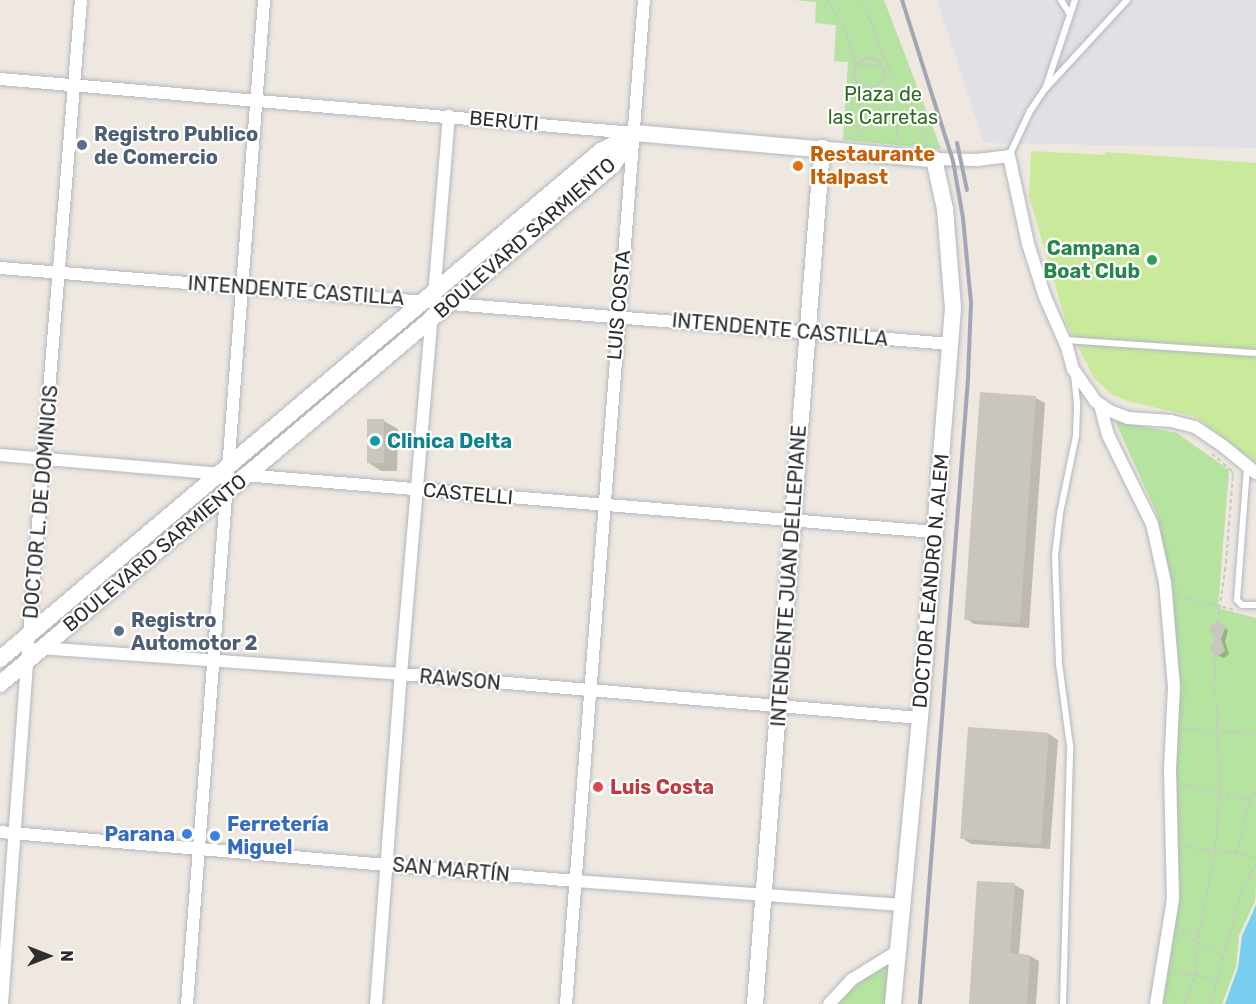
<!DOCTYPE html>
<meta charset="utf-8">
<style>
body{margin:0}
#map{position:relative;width:1256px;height:1004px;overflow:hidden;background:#eee8e0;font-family:Rubik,sans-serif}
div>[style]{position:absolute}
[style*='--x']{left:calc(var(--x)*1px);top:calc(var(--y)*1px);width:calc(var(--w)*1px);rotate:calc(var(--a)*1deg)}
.industrial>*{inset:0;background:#e2e0e7}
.green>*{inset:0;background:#b6e39f}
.pitch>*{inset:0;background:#c9ea9b}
.water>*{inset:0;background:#77cfed}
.shadow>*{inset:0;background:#0003}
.building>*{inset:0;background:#cac6bf;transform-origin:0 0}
.path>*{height:2px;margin-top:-1px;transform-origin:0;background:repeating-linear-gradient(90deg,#c8c8c8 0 4.5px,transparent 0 7.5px)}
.path>.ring{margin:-1px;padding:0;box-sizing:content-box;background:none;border:2px solid #c8c8c8;border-radius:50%}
.roads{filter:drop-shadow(0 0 2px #b4b7c0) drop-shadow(0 0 2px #b4b7c0)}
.lane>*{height:6px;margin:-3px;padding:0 3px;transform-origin:3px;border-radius:3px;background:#fff}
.street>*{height:12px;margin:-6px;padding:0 6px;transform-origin:6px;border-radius:6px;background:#fff}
.secondary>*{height:16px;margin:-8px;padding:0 8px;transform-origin:8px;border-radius:8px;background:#fff}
.rail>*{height:4px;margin:-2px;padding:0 2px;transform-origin:2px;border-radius:2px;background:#a3a6b7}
.dots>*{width:16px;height:16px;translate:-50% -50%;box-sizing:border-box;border:3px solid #fff;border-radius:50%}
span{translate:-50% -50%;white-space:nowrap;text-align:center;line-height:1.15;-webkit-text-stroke:4.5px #fff;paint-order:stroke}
.park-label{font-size:20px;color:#2d6b1d}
.street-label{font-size:20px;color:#2d2d2d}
.service-label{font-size:20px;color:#4e5e75;font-weight:700}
.left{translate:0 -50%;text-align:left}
.food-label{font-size:20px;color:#c56008;font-weight:700}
.leisure-label{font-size:20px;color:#27864d;font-weight:700}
.right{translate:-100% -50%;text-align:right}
.culture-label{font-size:20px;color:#0d838f;font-weight:700}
.health-label{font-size:20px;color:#be3a42;font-weight:700}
.shop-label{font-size:20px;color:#366cbe;font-weight:700}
.north{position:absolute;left:18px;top:926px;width:60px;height:60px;-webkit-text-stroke:4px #fff;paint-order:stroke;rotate:90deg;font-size:16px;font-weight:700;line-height:24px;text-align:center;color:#2d2d2d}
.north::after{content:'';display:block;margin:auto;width:21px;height:27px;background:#2d2d2d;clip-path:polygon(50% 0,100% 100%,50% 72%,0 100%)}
</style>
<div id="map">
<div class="industrial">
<div style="clip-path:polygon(937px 0,1256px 0,1256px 148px,984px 143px)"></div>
</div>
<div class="green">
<div style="clip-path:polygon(794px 0,884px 0,941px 149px,843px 140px,848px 62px,834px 61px,836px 25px,815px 23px,816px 2px)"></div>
<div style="clip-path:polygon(605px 156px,608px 159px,451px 292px,449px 291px,449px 289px)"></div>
<div style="clip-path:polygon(408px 324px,410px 327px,254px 460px,252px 459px,251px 457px)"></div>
<div style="clip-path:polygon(1115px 421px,1177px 433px,1229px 470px,1218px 608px,1256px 618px,1256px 888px,1255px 901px,1239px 935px,1236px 967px,1222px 1004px,1163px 1004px,1180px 894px,1176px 771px,1178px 687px,1173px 594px,1157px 514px)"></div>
<div style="clip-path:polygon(208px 492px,211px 495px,54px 628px,52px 627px,52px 625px)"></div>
<div style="clip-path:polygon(898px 951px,893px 1004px,829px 1004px)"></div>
</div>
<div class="pitch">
<div style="clip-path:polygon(1031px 151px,1105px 155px,1105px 152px,1256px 163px,1256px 463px,1196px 417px,1127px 401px,1111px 394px,1094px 378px,1066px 323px,1029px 196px)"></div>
</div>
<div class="water">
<div style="clip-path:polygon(1256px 905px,1256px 1004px,1225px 1004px,1238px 968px,1242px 936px)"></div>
</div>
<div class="shadow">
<div style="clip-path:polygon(1036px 398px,1045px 403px,1029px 628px,974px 624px,965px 618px)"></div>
<div style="clip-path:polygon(369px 420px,384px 421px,398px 429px,397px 471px,381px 471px,367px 462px)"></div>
<div style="clip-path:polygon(1219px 623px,1228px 630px,1225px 642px,1229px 654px,1224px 658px,1214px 654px,1211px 648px,1216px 639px,1211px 629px)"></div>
<div style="clip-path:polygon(1049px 734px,1058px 740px,1050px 849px,971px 844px,962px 838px)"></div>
<div style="clip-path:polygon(1015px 885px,1024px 890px,1019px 955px,1030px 956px,1039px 961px,1036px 1004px,970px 1004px)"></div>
</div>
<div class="building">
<div style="left:980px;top:392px;width:56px;height:228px;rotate:4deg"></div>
<div style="left:367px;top:419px;width:17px;height:44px"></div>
<div style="clip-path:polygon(1216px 621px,1223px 624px,1225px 629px,1221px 639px,1225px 651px,1217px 657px,1210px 651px,1215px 639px,1209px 629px)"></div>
<div style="left:968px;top:727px;width:81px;height:112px;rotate:4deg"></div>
<div style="clip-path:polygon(977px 881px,1015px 883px,1010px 953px,1030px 955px,1027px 1004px,969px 1004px)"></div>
</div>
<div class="path">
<div style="--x:827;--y:0;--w:39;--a:59"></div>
<div style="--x:847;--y:33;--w:20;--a:72"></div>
<div style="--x:853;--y:52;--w:16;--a:86"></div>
<div style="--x:863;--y:0;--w:58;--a:70.9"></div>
<div style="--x:882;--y:55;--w:101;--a:63.4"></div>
<div class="ring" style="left:854px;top:58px;width:28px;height:28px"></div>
<div style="--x:857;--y:64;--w:24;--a:5"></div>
<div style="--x:868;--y:88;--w:31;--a:45"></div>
<div style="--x:890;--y:110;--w:19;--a:69"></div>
<div style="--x:897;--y:128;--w:12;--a:95"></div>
<div style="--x:859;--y:133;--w:39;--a:-37"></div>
<div style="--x:857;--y:137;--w:51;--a:-84.4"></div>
<div style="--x:1178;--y:596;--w:58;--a:14"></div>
<div style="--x:1184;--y:729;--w:72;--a:4"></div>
<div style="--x:1182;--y:784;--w:76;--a:13.7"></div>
<div style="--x:1184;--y:847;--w:50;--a:6.8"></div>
<div style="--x:1234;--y:853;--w:23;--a:15"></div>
<div style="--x:1237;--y:854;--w:46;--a:-77.5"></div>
<div style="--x:1247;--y:809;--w:21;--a:-65"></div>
<div style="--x:1180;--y:930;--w:51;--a:32.1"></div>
<div style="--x:1173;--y:972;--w:46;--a:8.8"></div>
<div style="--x:1185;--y:1004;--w:31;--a:-71"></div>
<div style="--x:1195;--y:975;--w:36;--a:-85"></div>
<div style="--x:1198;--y:939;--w:90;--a:-79.1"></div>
<div style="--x:1215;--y:851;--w:59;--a:-85.2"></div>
<div style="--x:1220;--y:792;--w:146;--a:-92.4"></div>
<div style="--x:1214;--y:646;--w:84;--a:-81.8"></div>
<div style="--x:1226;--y:563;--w:88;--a:-85.5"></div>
<div style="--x:1233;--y:475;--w:4;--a:-104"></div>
<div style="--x:1232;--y:471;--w:26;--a:-140"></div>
<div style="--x:1211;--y:1004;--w:115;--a:-74.9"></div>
<div style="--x:1241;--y:893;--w:32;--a:-62"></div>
</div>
<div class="roads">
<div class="lane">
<div style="--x:1061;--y:0;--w:15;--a:58"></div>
<div style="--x:1046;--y:87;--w:92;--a:-71.6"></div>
<div style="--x:1009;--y:156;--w:50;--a:-65"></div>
<div style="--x:1030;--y:111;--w:27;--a:-56"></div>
<div style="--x:1045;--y:89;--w:121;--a:-47.3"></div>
<div style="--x:1065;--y:340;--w:191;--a:3.9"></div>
<div style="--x:1247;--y:467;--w:133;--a:94.3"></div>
<div style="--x:1237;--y:600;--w:7;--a:45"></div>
<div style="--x:1242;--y:605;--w:14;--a:0"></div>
<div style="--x:1063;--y:1004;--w:258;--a:-88.4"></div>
<div style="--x:1070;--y:746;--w:83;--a:-97.6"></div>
<div style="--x:1059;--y:664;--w:108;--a:-92.1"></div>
<div style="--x:1055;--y:556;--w:43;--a:-83.4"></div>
<div style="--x:1060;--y:513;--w:79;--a:-78.3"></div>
<div style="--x:1076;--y:436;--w:33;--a:-88"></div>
<div style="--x:1077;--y:403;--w:28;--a:-96"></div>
</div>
<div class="street">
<div style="--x:0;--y:79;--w:636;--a:4.87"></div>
<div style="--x:934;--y:159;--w:43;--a:1.3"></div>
<div style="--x:977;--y:160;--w:32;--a:-7"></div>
<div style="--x:1009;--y:156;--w:90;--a:77.8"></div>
<div style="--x:1028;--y:244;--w:56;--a:72.2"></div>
<div style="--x:1045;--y:297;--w:55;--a:66.3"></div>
<div style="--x:1067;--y:347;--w:23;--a:75"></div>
<div style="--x:1073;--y:369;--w:39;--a:55"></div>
<div style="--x:1095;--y:401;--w:18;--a:34"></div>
<div style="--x:1110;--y:411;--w:19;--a:21"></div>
<div style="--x:1128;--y:418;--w:43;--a:4"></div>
<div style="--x:1171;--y:421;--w:25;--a:14"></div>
<div style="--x:1195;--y:427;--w:34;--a:34"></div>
<div style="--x:1223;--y:446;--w:43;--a:39.3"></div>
<div style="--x:0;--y:268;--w:954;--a:4.57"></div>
<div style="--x:434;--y:297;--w:182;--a:-85.3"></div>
<div style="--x:1100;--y:405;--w:31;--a:75"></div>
<div style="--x:1108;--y:435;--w:99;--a:63.7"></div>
<div style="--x:1152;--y:524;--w:59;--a:77.4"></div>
<div style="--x:1165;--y:582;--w:105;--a:85.1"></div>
<div style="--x:1174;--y:687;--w:83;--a:92.8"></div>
<div style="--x:1170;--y:770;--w:129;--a:88.7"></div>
<div style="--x:1173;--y:899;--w:106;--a:99.2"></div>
<div style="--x:0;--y:455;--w:223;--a:4.9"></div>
<div style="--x:243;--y:475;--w:694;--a:4.71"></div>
<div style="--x:39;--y:648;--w:363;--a:4.1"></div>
<div style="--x:401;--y:674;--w:521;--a:4.85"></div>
<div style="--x:0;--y:832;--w:577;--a:4.87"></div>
<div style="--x:575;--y:881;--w:329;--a:4.2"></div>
<div style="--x:2;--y:1004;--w:358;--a:-85.8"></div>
<div style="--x:28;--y:647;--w:649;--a:-85.32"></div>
<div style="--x:187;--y:1004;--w:1007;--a:-85.61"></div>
<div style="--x:376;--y:1004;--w:331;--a:-85.7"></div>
<div style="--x:401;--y:674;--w:361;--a:-85.1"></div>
<div style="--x:566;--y:1004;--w:1007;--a:-85.56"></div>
<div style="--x:829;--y:1004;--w:33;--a:-47"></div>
<div style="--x:851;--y:980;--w:55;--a:-31.7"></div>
</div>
<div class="secondary">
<div style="--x:634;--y:133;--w:301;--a:5"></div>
<div style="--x:934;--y:159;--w:51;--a:77.6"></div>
<div style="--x:945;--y:209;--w:99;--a:85.4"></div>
<div style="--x:953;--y:308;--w:411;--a:94.6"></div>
<div style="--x:920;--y:718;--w:287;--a:95.4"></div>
<div style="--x:0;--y:659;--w:787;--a:-40.21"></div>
<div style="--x:601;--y:151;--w:34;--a:-28"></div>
<div style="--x:0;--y:684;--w:803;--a:-40.25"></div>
<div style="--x:613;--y:165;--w:38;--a:-57"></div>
<div style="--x:755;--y:1004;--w:859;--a:-85.52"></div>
</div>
</div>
<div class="rail">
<div style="--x:902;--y:0;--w:169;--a:72.4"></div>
<div style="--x:953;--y:161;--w:58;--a:80"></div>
<div style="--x:963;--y:218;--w:85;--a:84.6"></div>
<div style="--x:971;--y:303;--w:76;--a:92.3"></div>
<div style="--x:968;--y:379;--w:627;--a:94.39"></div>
<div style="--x:957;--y:143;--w:48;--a:78"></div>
</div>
<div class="dots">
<div style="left:82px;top:145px;background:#5c6f8a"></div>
<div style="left:798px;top:166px;background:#e8710a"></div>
<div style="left:1152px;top:260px;background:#2e9e5b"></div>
<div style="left:375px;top:441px;background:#0f9aa8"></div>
<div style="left:119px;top:631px;background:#5c6f8a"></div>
<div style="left:598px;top:787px;background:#e0444e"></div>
<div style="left:187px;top:834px;background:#3f7fe0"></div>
<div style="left:215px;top:836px;background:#3f7fe0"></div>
</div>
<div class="park-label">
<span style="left:883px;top:106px">Plaza de<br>las Carretas</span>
</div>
<div class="street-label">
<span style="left:504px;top:121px;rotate:5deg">BERUTI</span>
<span style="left:525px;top:238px;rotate:-41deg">BOULEVARD SARMIENTO</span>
<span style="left:296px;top:291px;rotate:4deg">INTENDENTE CASTILLA</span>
<span style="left:619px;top:305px;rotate:-85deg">LUIS COSTA</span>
<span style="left:780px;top:330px;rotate:5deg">INTENDENTE CASTILLA</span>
<span style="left:468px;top:494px;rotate:5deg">CASTELLI</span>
<span style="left:41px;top:502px;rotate:-85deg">DOCTOR L. DE DOMINICIS</span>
<span style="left:155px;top:553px;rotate:-40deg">BOULEVARD SARMIENTO</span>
<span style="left:789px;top:576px;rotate:-86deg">INTENDENTE JUAN DELLEPIANE</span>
<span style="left:931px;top:581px;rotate:-85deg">DOCTOR LEANDRO N. ALEM</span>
<span style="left:460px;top:680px;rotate:5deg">RAWSON</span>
<span style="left:451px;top:870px;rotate:5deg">SAN MARTÍN</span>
</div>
<div class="service-label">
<span class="left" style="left:94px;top:146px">Registro Publico<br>de Comercio</span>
<span class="left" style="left:131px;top:632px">Registro<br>Automotor 2</span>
</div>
<div class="food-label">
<span class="left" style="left:810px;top:166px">Restaurante<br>Italpast</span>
</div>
<div class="leisure-label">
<span class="right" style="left:1140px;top:260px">Campana<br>Boat Club</span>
</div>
<div class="culture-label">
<span class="left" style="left:387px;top:441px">Clinica Delta</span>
</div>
<div class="health-label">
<span class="left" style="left:610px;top:787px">Luis Costa</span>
</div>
<div class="shop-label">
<span class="left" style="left:227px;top:836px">Ferretería<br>Miguel</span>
<span class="right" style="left:175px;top:834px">Parana</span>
</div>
<div class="north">N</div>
</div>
